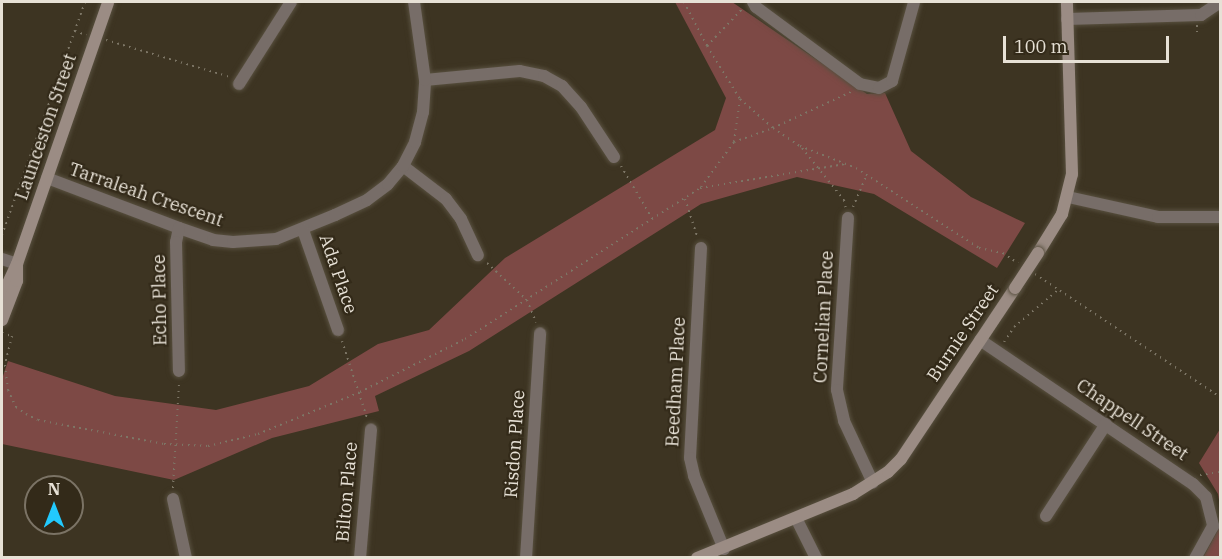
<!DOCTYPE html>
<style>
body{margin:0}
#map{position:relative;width:1222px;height:559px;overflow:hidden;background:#3d3422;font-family:"IBM Plex Serif",serif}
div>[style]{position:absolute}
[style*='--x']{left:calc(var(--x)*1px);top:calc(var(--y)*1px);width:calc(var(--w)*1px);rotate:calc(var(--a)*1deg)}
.green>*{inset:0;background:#7d4945}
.path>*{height:2px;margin-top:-1px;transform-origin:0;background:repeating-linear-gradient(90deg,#7d7666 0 1.5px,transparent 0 6px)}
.roads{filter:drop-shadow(0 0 2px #58503f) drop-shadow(0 0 2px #58503f)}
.street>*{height:12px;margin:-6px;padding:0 6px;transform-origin:6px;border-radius:6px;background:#776d68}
.secondary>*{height:12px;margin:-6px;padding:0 6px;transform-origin:6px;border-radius:6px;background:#9b8c84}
.bridges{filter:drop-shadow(0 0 2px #58503f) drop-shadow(0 0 2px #58503f)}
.secondary-bridge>*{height:12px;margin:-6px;padding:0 6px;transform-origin:6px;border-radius:6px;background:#9b8c84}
span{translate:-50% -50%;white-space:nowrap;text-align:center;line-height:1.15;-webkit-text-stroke:4.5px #332a19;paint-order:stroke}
.street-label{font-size:18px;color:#e7e1d6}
.frame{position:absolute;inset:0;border:3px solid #e7e1d6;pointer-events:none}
.north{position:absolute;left:24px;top:475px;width:60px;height:60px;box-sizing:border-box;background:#332a19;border:2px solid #7b7365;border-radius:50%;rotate:0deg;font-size:16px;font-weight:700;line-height:24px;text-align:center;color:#e7e1d6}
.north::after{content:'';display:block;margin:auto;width:21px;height:27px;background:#22c9fd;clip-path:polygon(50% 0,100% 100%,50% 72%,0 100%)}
.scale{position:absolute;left:1003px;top:36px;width:166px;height:27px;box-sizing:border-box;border:3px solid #e7e1d6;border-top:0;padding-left:8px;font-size:18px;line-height:21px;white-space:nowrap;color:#e7e1d6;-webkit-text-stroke:4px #332a19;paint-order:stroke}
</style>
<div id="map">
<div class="green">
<div style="clip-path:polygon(675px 2px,732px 2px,867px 94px,885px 93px,911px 151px,971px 197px,1025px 223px,997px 268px,874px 194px,797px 177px,701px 204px,469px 351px,375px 396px,379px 411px,272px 438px,174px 480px,2px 444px,2px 379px,8px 361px,115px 396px,216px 410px,309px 386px,378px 344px,429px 330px,505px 258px,715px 130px,726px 98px)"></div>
<div style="clip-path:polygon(1220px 429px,1220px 505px,1218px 494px,1199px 463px)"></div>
<div style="clip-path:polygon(1220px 519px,1220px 557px,1203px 558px,1218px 530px)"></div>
</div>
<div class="path">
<div style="--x:684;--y:2;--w:50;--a:62.4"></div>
<div style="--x:707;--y:46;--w:62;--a:58.1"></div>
<div style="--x:740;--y:99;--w:44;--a:41.3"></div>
<div style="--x:773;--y:128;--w:32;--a:34"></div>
<div style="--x:800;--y:146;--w:60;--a:21.4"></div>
<div style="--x:856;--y:168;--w:147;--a:33"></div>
<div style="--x:979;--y:248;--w:25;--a:12"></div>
<div style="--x:1003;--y:253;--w:18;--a:34"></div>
<div style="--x:1197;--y:25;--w:7;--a:90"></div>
<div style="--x:75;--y:31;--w:12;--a:20"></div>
<div style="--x:106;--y:40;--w:129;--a:16.6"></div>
<div style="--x:707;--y:46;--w:52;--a:-46.5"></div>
<div style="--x:734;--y:142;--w:43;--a:-82.1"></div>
<div style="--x:802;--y:148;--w:67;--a:51.1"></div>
<div style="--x:844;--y:200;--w:9;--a:77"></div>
<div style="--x:621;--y:166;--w:63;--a:59.3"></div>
<div style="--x:701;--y:187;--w:56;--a:-53.7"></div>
<div style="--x:734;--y:142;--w:41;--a:-19.7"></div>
<div style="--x:773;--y:128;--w:86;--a:-24.8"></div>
<div style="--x:685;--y:199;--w:39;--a:72"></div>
<div style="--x:853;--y:207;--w:33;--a:-67"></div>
<div style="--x:2;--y:235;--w:247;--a:-70.4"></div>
<div style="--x:487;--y:263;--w:54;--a:42.8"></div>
<div style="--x:527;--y:300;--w:24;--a:68"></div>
<div style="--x:1035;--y:274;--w:222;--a:33.6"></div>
<div style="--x:2;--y:333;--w:10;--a:17"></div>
<div style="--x:12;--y:336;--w:30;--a:104"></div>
<div style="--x:5;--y:365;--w:25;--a:83"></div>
<div style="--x:8;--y:390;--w:19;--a:65"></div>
<div style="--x:16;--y:407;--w:12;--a:35"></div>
<div style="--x:26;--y:414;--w:13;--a:27"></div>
<div style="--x:38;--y:420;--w:128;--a:10.8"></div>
<div style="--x:164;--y:444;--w:44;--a:2.6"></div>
<div style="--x:208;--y:446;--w:51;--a:-13.5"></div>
<div style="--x:258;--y:434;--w:42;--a:-22.3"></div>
<div style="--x:297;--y:418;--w:68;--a:-22.4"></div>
<div style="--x:360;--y:392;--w:118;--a:-26.8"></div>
<div style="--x:465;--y:339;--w:279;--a:-32.7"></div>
<div style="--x:700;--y:188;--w:147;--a:-9.4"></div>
<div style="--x:342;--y:341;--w:81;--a:72"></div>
<div style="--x:1004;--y:342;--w:18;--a:-56"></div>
<div style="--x:1014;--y:327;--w:57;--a:-40.1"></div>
<div style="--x:1200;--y:475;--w:20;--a:-9"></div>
<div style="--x:173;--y:488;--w:105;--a:-86.7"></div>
</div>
<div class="roads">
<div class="street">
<div style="--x:753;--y:2;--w:6;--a:59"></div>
<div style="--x:756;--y:7;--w:129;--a:36.5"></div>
<div style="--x:860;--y:84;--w:19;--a:12"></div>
<div style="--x:879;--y:88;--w:15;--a:-28"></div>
<div style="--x:892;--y:81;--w:82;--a:-74.4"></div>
<div style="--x:1067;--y:19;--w:134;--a:-1.7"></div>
<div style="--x:1201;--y:15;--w:22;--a:-34"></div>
<div style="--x:425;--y:80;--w:95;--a:-5.4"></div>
<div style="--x:520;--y:71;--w:25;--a:12"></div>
<div style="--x:544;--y:76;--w:21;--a:29"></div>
<div style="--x:562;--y:86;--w:28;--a:48"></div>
<div style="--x:581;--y:107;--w:60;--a:56.6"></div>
<div style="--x:239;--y:84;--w:97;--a:-57.6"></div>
<div style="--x:403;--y:166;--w:54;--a:37.5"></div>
<div style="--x:446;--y:199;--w:25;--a:53"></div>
<div style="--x:461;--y:219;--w:40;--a:65"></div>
<div style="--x:47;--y:178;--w:141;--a:20.7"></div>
<div style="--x:179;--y:228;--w:36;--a:19"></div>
<div style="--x:213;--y:240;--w:20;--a:6"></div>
<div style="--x:233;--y:242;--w:43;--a:-4"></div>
<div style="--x:276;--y:239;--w:64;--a:-22.1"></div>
<div style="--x:335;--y:215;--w:35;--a:-25"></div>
<div style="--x:367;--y:200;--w:26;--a:-37"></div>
<div style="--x:388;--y:184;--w:23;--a:-50"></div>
<div style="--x:403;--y:166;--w:27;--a:-63"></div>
<div style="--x:415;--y:142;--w:31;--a:-75"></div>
<div style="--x:423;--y:112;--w:32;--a:-86"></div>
<div style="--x:425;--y:80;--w:79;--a:-98"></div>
<div style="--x:1068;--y:197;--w:92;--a:12.5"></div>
<div style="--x:1158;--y:217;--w:62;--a:0"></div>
<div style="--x:848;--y:218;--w:172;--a:93.7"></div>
<div style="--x:837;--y:390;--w:32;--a:77"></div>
<div style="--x:844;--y:421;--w:68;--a:64.9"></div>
<div style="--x:179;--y:228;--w:14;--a:102"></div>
<div style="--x:176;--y:242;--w:129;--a:88.7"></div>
<div style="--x:303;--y:230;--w:106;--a:70.7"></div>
<div style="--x:701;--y:248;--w:210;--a:93"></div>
<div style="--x:690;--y:458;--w:18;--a:77"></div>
<div style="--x:694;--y:476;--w:79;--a:67.7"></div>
<div style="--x:2;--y:259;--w:16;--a:18"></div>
<div style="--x:980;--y:340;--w:257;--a:34.1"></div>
<div style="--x:1193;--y:484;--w:18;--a:45"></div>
<div style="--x:1206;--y:497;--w:30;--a:76"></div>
<div style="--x:1213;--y:526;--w:37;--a:119"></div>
<div style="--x:173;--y:499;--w:60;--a:77.6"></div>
<div style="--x:1046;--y:516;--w:110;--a:-56.9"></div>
<div style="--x:796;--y:518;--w:45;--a:63.4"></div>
<div style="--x:360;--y:558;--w:129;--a:-85.1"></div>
<div style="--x:526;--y:558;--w:225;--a:-86.4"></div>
</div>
<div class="secondary">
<div style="--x:1038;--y:253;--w:46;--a:-58.4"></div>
<div style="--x:1062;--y:214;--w:41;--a:-76"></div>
<div style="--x:1072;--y:174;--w:172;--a:-91.7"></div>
<div style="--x:2;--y:296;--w:35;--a:-65"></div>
<div style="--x:17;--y:264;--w:277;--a:-70.8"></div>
<div style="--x:2;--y:320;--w:42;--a:-69"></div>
<div style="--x:17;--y:281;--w:15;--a:-90"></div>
<div style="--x:697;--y:558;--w:169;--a:-22.3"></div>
<div style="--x:853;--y:494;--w:41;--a:-32.2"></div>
<div style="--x:888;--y:472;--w:18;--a:-45"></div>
<div style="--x:901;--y:459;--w:206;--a:-56.3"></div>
</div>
</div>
<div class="bridges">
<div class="secondary-bridge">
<div style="--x:1015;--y:288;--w:42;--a:-56.7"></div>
</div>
</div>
<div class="street-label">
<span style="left:46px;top:127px;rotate:-71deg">Launceston Street</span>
<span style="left:146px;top:195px;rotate:19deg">Tarraleah Crescent</span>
<span style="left:338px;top:274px;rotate:71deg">Ada Place</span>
<span style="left:160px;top:300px;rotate:-91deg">Echo Place</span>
<span style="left:824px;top:317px;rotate:-87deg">Cornelian Place</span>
<span style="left:963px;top:333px;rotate:-56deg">Burnie Street</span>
<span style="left:676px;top:382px;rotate:-87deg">Beedham Place</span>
<span style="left:1132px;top:420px;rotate:34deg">Chappell Street</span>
<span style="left:515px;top:444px;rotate:-86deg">Risdon Place</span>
<span style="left:347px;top:492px;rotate:-85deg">Bilton Place</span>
</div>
<div class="frame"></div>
<div class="north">N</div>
<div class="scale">100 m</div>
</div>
